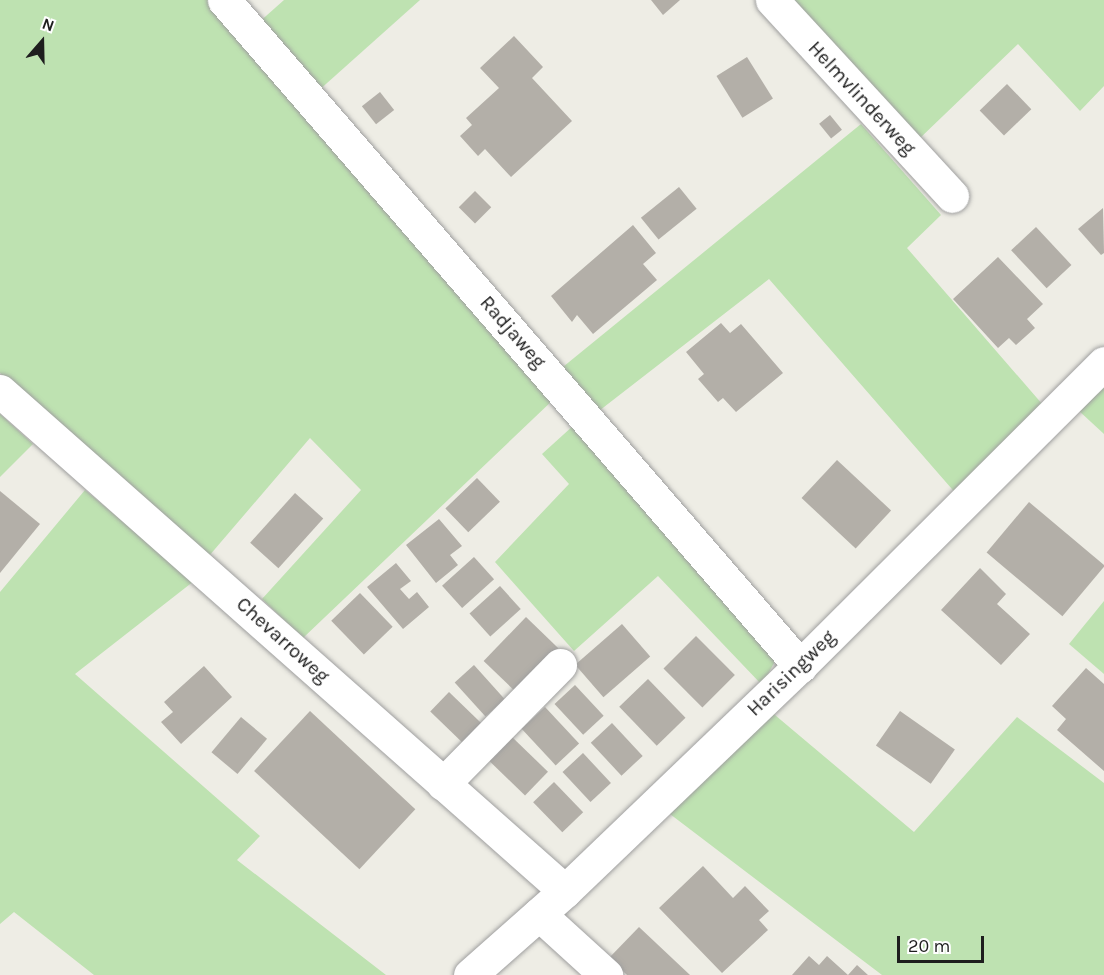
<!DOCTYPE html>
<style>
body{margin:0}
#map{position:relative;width:1104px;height:975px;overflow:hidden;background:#eeede5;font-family:Karla,sans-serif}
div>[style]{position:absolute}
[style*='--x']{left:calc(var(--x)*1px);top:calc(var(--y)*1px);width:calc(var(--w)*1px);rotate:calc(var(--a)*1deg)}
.grass>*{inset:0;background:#bee2b1}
.building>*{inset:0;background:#b3afa8;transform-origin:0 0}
.roads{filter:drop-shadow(0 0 2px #9f9f9f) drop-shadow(0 0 2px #9f9f9f)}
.minor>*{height:33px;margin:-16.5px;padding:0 16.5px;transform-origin:16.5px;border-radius:16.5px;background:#fff}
span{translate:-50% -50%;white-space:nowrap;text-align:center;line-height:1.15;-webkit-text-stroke:5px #fff;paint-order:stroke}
.street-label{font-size:20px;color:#1e1e1e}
.north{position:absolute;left:12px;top:12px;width:60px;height:60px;-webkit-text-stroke:4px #fff;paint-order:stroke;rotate:20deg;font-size:16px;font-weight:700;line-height:24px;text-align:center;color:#1e1e1e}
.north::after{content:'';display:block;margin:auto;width:21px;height:27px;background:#1e1e1e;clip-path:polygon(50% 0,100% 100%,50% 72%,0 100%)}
.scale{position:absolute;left:897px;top:936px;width:87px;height:27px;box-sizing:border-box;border:3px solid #1e1e1e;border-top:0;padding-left:8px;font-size:18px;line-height:21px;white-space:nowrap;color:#1e1e1e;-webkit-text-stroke:4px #fff;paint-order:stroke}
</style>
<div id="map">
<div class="grass">
<div style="clip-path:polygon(0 0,209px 0,554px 399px,303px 638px,262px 599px,361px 490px,310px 438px,209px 556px,0 373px)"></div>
<div style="clip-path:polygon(284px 0,420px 0,317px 92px,257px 24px)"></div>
<div style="clip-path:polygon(791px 0,1104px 0,1104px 86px,1080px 111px,1018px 44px,919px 139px)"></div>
<div style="clip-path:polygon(861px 124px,941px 215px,907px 248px,1043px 405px,958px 496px,769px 279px,595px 414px,558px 371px)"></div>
<div style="clip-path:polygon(1104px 383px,1104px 434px,1078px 410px)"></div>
<div style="clip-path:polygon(0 414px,33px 444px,0 477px)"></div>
<div style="clip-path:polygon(574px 425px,779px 654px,762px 685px,658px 576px,574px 651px,495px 562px,569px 484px,542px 454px)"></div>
<div style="clip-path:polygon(85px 490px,194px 581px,75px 674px,260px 836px,237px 860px,386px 975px,94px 975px,14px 912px,0 924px,0 592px)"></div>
<div style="clip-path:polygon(1104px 601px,1104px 674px,1069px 644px)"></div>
<div style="clip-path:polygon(769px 710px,914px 832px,1017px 717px,1104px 783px,1104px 975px,882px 975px,666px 811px)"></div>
</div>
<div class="building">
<div style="clip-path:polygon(651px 0,680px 0,663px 15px)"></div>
<div style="clip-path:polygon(514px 36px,543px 67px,532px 78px,572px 121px,511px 177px,485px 149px,478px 156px,460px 136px,472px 125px,466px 118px,499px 88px,480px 68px)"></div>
<div style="left:747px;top:57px;width:49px;height:36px;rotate:58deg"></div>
<div style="left:1007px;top:84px;width:35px;height:38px;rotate:46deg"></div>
<div style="left:380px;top:92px;width:23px;height:23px;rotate:52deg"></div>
<div style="left:830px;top:115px;width:19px;height:14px;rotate:51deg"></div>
<div style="left:679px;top:187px;width:28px;height:49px;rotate:51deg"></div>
<div style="left:475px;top:191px;width:23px;height:23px;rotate:45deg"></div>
<div style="clip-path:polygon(1103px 208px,1104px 253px,1101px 255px,1078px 229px)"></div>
<div style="clip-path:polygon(633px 225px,656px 253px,643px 264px,657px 280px,593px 334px,577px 315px,572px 322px,551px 296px)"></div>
<div style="left:1036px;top:227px;width:52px;height:34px;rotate:47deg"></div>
<div style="clip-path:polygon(998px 257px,1043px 304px,1027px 319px,1035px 328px,1016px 345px,1009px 338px,998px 348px,953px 299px)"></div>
<div style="clip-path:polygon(721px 323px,730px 333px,741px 324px,783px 373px,736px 412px,723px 398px,718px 402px,698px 379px,704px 374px,686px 352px)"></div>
<div style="left:837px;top:460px;width:74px;height:52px;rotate:43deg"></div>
<div style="left:477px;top:478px;width:33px;height:44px;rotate:46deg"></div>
<div style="clip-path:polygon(0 491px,40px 524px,0 573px)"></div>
<div style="left:295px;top:493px;width:38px;height:67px;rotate:42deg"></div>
<div style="left:1029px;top:502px;width:99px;height:66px;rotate:40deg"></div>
<div style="clip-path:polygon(439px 519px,462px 546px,450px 555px,458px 565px,436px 583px,406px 545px)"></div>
<div style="left:474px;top:557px;width:30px;height:43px;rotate:48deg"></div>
<div style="clip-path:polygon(396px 563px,411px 581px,400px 589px,409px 599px,417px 592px,429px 607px,403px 629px,367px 587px)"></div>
<div style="clip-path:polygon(980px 568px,1006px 594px,997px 604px,1030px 634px,1001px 665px,941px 610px)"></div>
<div style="left:500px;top:586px;width:31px;height:41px;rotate:48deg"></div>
<div style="left:360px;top:593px;width:47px;height:40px;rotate:46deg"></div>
<div style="left:526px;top:617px;width:45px;height:61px;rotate:44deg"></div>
<div style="left:622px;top:624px;width:43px;height:62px;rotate:49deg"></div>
<div style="left:696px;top:636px;width:55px;height:46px;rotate:45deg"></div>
<div style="left:474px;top:665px;width:46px;height:26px;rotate:48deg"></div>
<div style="clip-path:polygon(204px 666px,232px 697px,181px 744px,161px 722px,173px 712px,164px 702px)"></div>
<div style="clip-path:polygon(1086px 668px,1104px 684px,1104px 771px,1057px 730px,1066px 719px,1052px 706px)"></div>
<div style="left:648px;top:679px;width:54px;height:40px;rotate:46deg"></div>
<div style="left:575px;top:685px;width:42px;height:28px;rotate:47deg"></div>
<div style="left:449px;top:692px;width:45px;height:27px;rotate:44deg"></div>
<div style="left:545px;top:707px;width:50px;height:32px;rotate:47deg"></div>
<div style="left:310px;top:711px;width:144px;height:82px;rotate:43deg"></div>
<div style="left:900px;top:711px;width:67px;height:42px;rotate:35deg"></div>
<div style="left:241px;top:717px;width:34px;height:46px;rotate:40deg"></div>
<div style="left:612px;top:723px;width:45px;height:29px;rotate:47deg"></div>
<div style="left:512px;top:737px;width:50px;height:33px;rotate:44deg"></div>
<div style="left:583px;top:753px;width:41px;height:28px;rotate:47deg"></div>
<div style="left:554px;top:782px;width:42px;height:29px;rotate:46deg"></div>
<div style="clip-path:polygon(703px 866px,733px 898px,745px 886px,769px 911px,759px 920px,768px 930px,722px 973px,659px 908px)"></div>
<div style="clip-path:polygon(639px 927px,690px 975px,627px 975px,609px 958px)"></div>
<div style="clip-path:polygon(809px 956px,819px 965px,827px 956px,848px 975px,857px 965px,868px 975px,792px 975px)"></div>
</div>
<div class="roads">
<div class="minor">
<div style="--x:224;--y:0;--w:881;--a:49.14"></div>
<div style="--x:772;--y:0;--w:266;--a:47.4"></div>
<div style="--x:0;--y:391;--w:754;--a:41.51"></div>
<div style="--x:443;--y:784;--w:167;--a:-45.5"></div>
<div style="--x:539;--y:914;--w:91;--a:42.3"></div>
<div style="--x:470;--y:975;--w:127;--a:-41.5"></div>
<div style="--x:565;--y:891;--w:325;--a:-43.8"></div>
<div style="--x:800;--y:666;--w:429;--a:-44.9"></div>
</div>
</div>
<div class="street-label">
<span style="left:862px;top:98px;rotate:47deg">Helmvlinderweg</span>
<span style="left:513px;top:332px;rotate:49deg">Radjaweg</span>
<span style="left:283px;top:640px;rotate:42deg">Chevarroweg</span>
<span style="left:791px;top:673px;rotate:-44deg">Harisingweg</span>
</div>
<div class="north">N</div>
<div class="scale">20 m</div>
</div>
